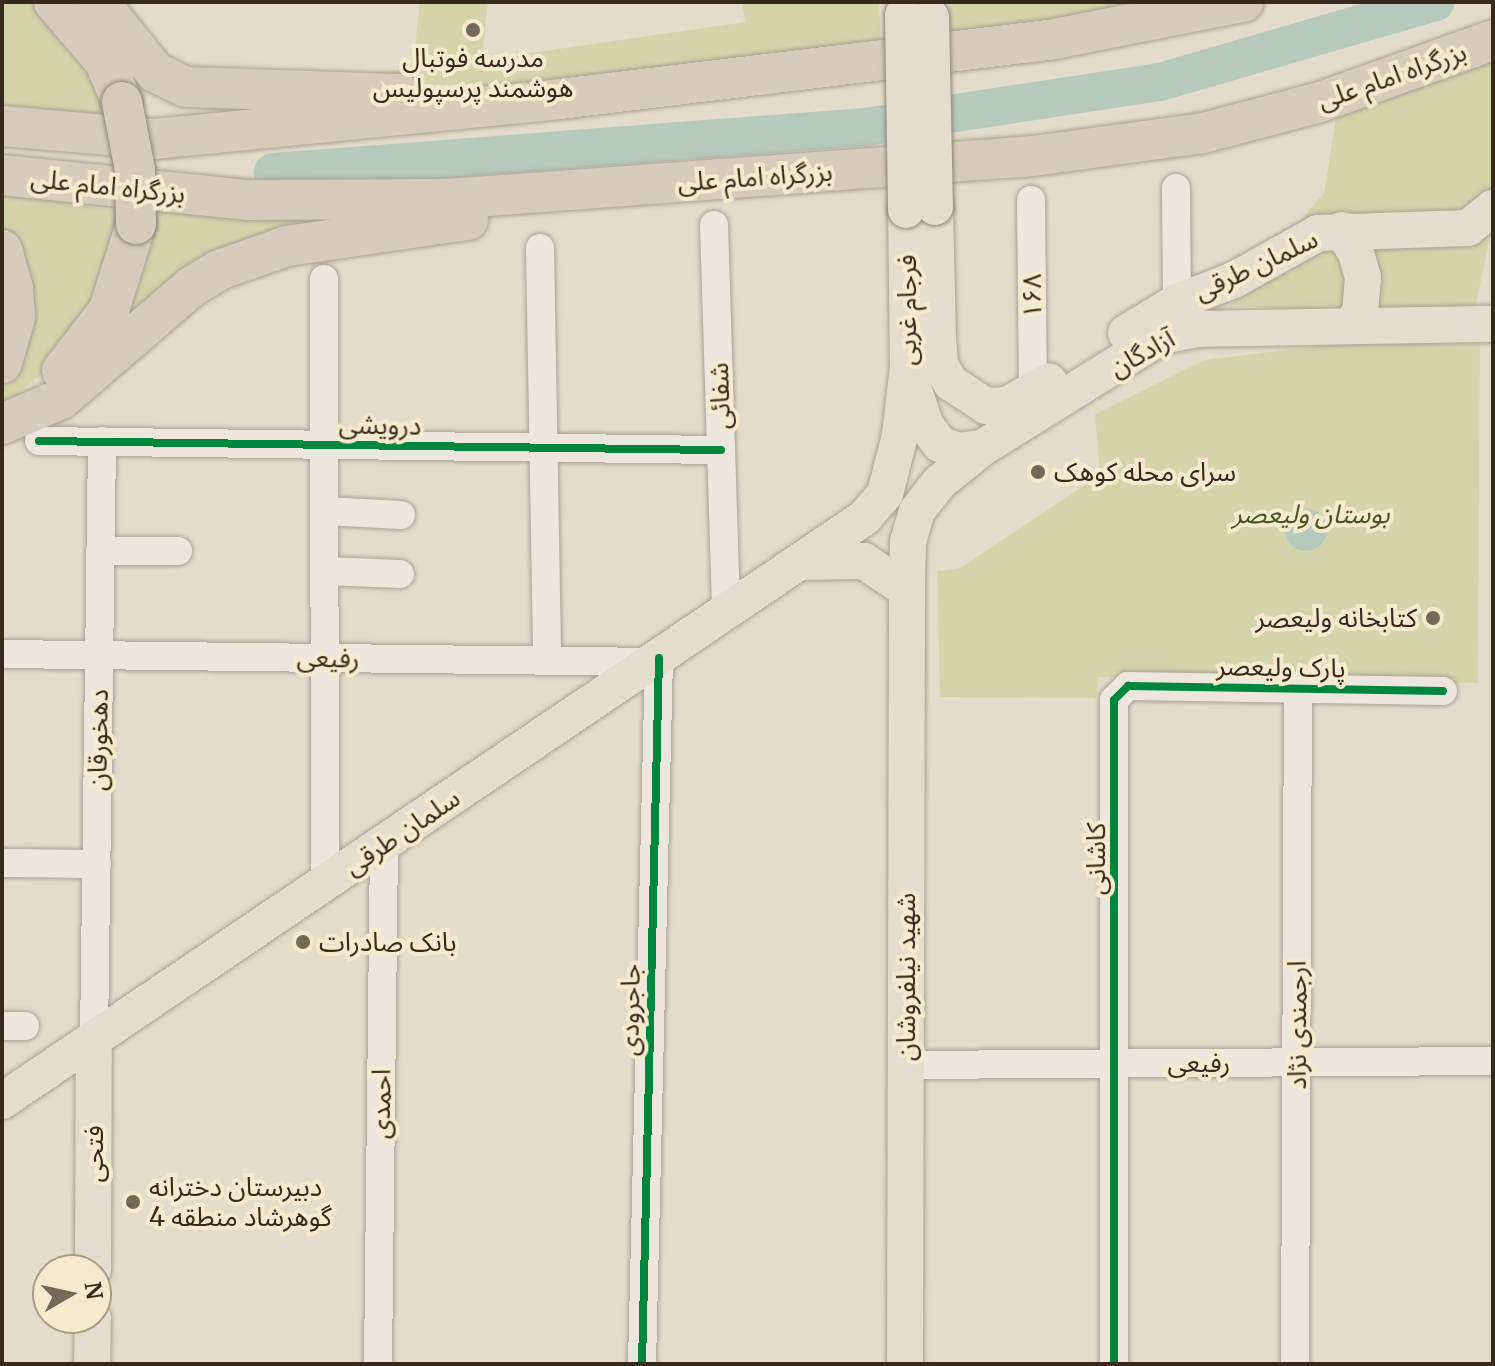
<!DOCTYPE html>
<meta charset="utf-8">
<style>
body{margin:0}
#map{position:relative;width:1495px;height:1366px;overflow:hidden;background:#e4dcca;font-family:Merriweather,"Noto Sans Arabic",serif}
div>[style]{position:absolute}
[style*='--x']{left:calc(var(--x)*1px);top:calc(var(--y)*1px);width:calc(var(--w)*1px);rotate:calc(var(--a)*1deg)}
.green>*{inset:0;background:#d4d4ab}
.water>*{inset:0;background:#b6c9bd}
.round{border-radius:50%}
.river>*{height:38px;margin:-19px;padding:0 19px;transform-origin:19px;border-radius:19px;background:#b6c9bd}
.roads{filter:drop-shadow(0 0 2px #a9a194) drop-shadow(0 0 2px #a9a194)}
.minor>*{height:28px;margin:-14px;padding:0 14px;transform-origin:14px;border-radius:14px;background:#ece6dc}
.major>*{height:36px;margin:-18px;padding:0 18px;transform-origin:18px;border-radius:18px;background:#e4dccd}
.highway>*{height:40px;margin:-20px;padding:0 20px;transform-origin:20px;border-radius:20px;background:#d7ccbb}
.bridges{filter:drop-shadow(0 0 2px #8e867a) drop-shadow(0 0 2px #8e867a)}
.major-bridge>*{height:36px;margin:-18px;padding:0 18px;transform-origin:18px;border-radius:18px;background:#e4dccd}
.highway-bridge>*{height:40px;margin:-20px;padding:0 20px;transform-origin:20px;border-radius:20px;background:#d7ccbb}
.cycleway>*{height:8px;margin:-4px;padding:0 4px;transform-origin:4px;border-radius:4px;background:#00873e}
.dots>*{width:22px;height:22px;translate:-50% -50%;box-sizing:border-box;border:4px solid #f6eace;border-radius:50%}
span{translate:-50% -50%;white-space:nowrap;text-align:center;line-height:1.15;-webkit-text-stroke:8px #f6eace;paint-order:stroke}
.poi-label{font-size:26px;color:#37291c}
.left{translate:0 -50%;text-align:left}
.right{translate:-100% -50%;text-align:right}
.street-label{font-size:26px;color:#37291c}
.park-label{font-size:26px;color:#485422;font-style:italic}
.frame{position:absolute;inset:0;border:4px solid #37291c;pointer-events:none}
.north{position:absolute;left:32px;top:1254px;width:80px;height:80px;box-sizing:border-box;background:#f6eace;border:2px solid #aa9d87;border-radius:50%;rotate:81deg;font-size:22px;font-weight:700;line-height:32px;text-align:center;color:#37291c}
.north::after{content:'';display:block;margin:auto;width:28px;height:36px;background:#746859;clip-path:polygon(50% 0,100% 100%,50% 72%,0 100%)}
</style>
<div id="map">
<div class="green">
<div style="clip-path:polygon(2px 2px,38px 2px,61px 22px,114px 120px,2px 104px)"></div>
<div style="clip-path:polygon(420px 2px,488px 2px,482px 60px,745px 22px,742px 2px,879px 2px,881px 45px,519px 85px,280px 83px,462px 62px,414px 55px)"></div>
<div style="clip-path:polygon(950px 2px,1174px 2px,945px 36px)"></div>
<div style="clip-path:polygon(1493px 58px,1493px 194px,1485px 210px,1285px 238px,1324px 193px,1337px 112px)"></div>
<div style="clip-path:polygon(2px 192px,124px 212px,120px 246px,68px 352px,2px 407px)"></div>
<div style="clip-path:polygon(146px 209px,356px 218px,299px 236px,90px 355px)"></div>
<div style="clip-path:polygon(1493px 223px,1474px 313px,1376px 309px,1367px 239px)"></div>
<div style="clip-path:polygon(1314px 245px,1340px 252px,1349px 285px,1341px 312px,1229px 305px,1290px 267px)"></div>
<div style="clip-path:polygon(1361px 341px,1480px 341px,1478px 683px,1099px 677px,1096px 698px,940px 697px,937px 571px,961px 568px,1100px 475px,1095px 414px,1205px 360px)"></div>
</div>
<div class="water">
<div class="round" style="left:1285px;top:509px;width:42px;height:42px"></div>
</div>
<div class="river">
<div style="--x:273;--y:172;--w:594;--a:-4.35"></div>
<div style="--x:865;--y:127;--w:298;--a:-8.7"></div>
<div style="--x:1160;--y:82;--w:287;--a:-16.2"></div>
</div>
<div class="roads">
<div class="minor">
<div style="--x:1176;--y:188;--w:114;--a:89.5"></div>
<div style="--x:1031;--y:200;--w:191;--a:89.4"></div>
<div style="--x:714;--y:225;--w:389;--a:88.2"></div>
<div style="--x:540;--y:248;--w:413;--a:89"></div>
<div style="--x:324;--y:279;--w:605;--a:89.91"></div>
<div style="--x:39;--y:441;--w:682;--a:0.76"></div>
<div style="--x:325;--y:511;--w:76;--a:3"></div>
<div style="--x:100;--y:551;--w:78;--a:0"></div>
<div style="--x:325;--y:571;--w:75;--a:2.3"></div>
<div style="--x:2;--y:654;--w:652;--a:0.7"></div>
<div style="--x:2;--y:863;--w:95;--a:0.6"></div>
<div style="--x:2;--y:1026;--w:23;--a:0"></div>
<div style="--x:94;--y:1038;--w:597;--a:-89.23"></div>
<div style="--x:906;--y:1065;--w:587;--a:-0.39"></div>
<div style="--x:378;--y:1364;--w:520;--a:-89.34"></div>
<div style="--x:642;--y:1364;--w:706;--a:-88.62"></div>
<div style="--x:1114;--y:1364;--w:664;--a:-90"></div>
<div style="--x:1114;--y:700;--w:20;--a:-45"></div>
<div style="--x:1128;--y:686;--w:315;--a:0.9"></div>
<div style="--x:1295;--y:1364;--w:678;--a:-89.75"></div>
</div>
<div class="major">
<div style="--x:935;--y:207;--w:130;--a:88.7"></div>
<div style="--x:938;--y:337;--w:28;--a:86"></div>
<div style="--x:940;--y:365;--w:21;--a:59"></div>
<div style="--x:951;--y:383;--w:42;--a:33.3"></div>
<div style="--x:986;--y:406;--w:21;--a:-3"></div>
<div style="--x:1007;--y:405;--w:48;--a:-29.7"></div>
<div style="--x:1342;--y:230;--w:27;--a:59"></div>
<div style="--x:1356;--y:253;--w:26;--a:74"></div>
<div style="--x:1363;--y:278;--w:35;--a:95"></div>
<div style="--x:1360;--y:313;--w:17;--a:130"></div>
<div style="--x:1126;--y:333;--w:60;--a:-31.3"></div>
<div style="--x:1177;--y:302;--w:61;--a:-21.1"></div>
<div style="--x:1234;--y:280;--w:96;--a:-29.2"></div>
<div style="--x:1318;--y:233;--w:150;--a:-1.9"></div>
<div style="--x:1468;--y:228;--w:32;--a:-39"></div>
<div style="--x:911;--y:381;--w:47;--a:71.6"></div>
<div style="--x:926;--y:426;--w:23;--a:52"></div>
<div style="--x:940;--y:444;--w:18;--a:22"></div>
<div style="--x:957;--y:451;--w:25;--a:-7"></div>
<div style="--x:802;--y:562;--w:62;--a:-0.9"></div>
<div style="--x:864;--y:561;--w:52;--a:34"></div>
<div style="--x:2;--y:1101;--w:1041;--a:-34.07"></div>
<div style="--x:864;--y:518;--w:32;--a:-49"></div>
<div style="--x:885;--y:494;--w:61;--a:-75.7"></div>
<div style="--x:900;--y:435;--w:68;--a:-83.3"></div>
<div style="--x:908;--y:367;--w:157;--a:-90.7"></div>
<div style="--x:93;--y:1270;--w:232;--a:-89.8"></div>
<div style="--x:92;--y:1364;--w:46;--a:-88.8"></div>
<div style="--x:905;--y:1364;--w:774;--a:-89.85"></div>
<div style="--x:907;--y:590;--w:48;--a:-88.8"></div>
<div style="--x:908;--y:542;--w:32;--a:-74"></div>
<div style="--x:917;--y:511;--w:37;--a:-52"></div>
<div style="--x:940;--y:482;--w:54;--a:-39"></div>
<div style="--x:982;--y:448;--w:212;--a:-31.9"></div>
<div style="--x:1162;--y:336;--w:37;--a:-11"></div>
<div style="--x:1198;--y:329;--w:295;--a:-1"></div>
</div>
<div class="highway">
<div style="--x:54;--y:2;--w:79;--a:49.6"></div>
<div style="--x:105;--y:62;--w:43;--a:67"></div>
<div style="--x:99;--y:2;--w:90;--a:51.3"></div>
<div style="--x:155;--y:72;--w:34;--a:26"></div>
<div style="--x:186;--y:87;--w:214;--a:1.9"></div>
<div style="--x:2;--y:126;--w:153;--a:4.9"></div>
<div style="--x:154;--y:139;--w:408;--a:-5.6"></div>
<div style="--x:560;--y:99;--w:498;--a:-6.9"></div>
<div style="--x:1054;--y:39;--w:193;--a:-11.1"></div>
<div style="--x:2;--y:175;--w:246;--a:5.8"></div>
<div style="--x:247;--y:200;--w:202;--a:-0.3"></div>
<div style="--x:449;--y:199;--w:586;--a:-4.21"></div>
<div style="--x:1033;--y:156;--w:172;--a:-7.7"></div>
<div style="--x:1203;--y:133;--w:121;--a:-14.8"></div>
<div style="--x:1320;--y:102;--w:184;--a:-19.7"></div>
<div style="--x:2;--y:250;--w:40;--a:74"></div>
<div style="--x:13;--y:288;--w:29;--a:86"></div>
<div style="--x:15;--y:317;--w:48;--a:105.8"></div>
<div style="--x:62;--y:371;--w:77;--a:-52.4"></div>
<div style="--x:109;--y:310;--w:90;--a:-72.6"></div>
<div style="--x:2;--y:424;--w:64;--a:-23"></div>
<div style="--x:61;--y:399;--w:172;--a:-40.7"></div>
<div style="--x:191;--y:287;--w:33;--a:-31"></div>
<div style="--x:219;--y:270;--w:72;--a:-19.4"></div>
<div style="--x:287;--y:246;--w:183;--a:-8.2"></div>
</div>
</div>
<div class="bridges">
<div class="major-bridge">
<div style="--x:903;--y:15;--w:195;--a:89.1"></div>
<div style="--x:931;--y:17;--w:190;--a:88.8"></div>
</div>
<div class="highway-bridge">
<div style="--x:122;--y:102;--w:69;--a:79.2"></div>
<div style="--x:135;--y:170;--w:54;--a:88.9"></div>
</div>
</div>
<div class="cycleway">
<div style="--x:39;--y:441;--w:682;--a:0.76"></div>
<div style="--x:642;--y:1364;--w:706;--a:-88.62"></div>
<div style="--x:1114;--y:1364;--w:664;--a:-90"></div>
<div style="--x:1114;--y:700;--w:20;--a:-45"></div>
<div style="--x:1128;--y:686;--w:315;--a:0.9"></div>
</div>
<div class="dots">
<div style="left:473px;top:30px;background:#746859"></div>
<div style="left:1038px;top:472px;background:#746859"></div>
<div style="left:1433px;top:618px;background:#746859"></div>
<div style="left:303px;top:942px;background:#746859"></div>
<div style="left:133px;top:1202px;background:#746859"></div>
</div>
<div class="poi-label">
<span style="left:473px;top:73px">مدرسه فوتبال<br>هوشمند پرسپولیس</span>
<span class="left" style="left:1054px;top:472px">سرای محله کوهک</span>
<span class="right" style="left:1417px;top:618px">کتابخانه ولیعصر</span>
<span class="left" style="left:319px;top:942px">بانک صادرات</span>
<span class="left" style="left:149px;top:1202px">دبیرستان دخترانه<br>گوهرشاد منطقه 4</span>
</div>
<div class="street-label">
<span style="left:1392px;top:76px;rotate:-19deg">بزرگراه امام علی</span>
<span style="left:755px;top:177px;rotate:-4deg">بزرگراه امام علی</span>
<span style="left:108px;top:186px;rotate:6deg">بزرگراه امام علی</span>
<span style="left:1256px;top:265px;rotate:-25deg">سلمان طرقی</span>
<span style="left:1032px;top:296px;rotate:-91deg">۱۶۸</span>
<span style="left:907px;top:310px;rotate:-90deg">فرجام غربی</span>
<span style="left:1142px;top:353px;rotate:-29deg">آزادگان</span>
<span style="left:720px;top:396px;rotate:-92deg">شفائی</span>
<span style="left:380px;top:425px;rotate:1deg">درویشی</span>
<span style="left:328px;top:658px;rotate:1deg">رفیعی</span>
<span style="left:1281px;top:667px;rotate:1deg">پارک ولیعصر</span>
<span style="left:98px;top:740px;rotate:-89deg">دهخورقان</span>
<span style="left:402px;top:832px;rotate:-34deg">سلمان طرقی</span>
<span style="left:1096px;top:859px;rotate:-90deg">کاشانی</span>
<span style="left:906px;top:977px;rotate:-90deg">شهید نیلفروشان</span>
<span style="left:630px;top:1010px;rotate:-89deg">جاجرودی</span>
<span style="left:1297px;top:1025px;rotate:-90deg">ارجمندی نژاد</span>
<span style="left:1199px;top:1063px">رفیعی</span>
<span style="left:381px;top:1104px;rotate:-89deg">احمدی</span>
<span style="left:94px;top:1154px;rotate:-90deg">فتحی</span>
</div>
<div class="park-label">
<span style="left:1311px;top:514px">بوستان ولیعصر</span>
</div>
<div class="frame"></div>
<div class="north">N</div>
</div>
